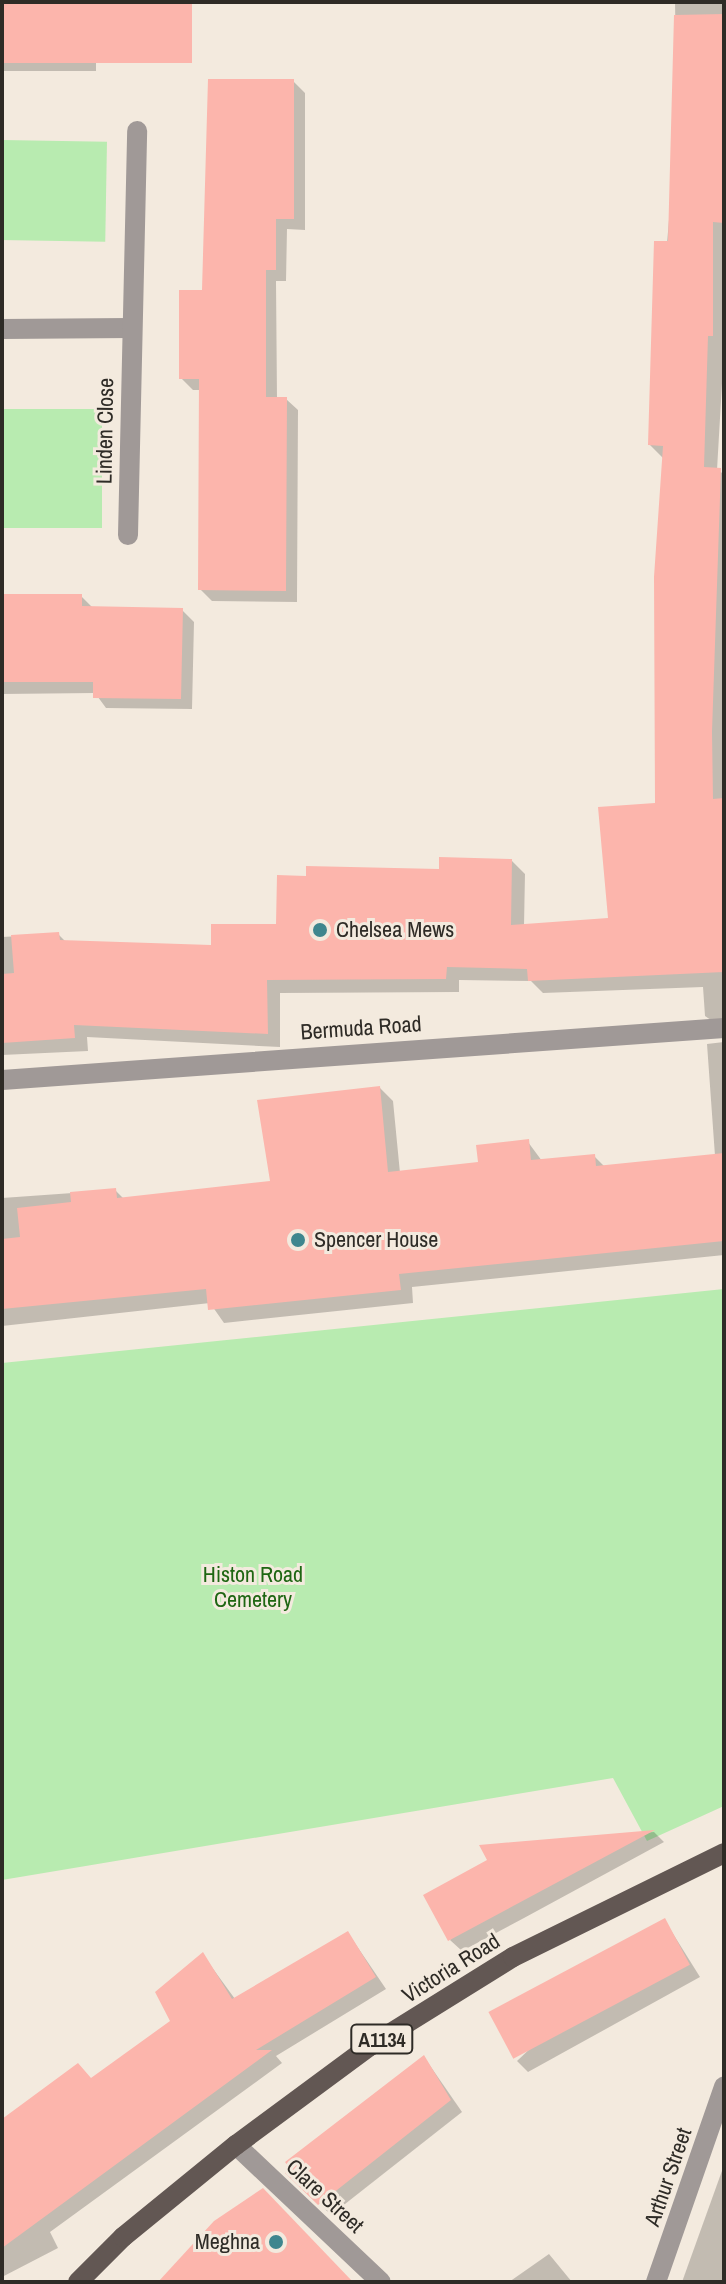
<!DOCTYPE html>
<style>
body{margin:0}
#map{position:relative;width:726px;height:2284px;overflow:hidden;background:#f3eade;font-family:"Archivo Narrow",sans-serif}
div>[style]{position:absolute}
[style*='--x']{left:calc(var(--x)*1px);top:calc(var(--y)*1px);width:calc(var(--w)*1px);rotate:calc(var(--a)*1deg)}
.green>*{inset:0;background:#b8ebb0;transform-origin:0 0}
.shadow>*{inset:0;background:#0003;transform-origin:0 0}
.building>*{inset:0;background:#fcb5ac;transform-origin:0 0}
.minor>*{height:20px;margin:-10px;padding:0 10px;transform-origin:10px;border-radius:10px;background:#a09997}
.major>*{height:20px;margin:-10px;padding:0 10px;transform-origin:10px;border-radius:10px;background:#625753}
.dots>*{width:22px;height:22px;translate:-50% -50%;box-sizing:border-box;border:4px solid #f3eade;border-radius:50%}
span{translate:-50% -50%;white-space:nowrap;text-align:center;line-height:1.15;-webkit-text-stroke:6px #f3eade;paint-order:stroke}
.shield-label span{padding:2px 6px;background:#f3eade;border:2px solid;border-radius:6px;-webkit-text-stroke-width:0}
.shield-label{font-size:20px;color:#2e2b26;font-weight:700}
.street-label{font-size:22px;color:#2e2b26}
.poi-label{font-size:22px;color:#2e2b26}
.left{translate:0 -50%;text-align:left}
.right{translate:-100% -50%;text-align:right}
.park-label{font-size:22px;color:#1e6612}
.frame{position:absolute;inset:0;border:4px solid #2e2b26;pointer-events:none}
</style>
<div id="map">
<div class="green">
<div style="left:2px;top:140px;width:105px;height:100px;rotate:1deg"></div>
<div style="left:2px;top:409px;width:100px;height:119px"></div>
<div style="clip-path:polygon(724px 1289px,724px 1806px,647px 1841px,613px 1778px,2px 1880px,2px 1363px)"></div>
</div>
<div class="shadow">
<div style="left:2px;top:2px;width:94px;height:69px"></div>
<div style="clip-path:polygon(675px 2px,724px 2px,724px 349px,717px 470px,724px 474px,724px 1029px,705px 1016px,703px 987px,543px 993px,531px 981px,459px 980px,459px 992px,280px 993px,280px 1047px,87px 1037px,88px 1051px,2px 1055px,2px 937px,58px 934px,66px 942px,213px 948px,441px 871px,512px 861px,525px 874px,524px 926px,610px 920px,657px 805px,664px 459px,650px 445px,677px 125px)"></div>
<div style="clip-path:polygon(293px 81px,305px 93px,305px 230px,287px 229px,286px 281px,276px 281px,277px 399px,286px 399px,298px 410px,297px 602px,212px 601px,200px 589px,201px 390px,193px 390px,181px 378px,204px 292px)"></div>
<div style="clip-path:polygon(2px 596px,81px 596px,93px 608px,182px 610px,194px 622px,192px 709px,106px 708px,95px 693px,2px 694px)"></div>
<div style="clip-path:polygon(724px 1042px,724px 1255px,412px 1287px,413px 1303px,224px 1323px,210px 1303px,2px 1326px,2px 1198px,115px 1190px,124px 1199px,272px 1183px,380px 1088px,393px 1101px,400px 1173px,480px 1164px,528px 1142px,542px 1161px,594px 1156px,605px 1167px,715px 1156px,707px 1044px)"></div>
<div style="clip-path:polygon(654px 1832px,664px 1842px,524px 1918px,462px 1951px,450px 1940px,490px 1861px,483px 1847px)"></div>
<div style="clip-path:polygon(665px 1921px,700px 1977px,528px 2072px,517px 2061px)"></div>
<div style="clip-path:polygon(348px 1933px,386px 1989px,276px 2056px,282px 2063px,50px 2232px,58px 2248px,2px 2277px,2px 2121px,92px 2080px,173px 2021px,203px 1955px,235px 1999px)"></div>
<div style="clip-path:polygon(424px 2057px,462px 2112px,331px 2215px,288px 2173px)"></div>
<div style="clip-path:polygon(723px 2168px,724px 2282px,682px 2282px)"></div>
<div style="clip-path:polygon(549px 2254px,572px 2282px,509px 2282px)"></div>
</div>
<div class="building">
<div style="left:2px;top:2px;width:190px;height:61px"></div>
<div style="clip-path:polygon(724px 14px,724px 223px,713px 222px,713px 336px,708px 336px,704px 467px,721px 468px,712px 732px,713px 799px,724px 798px,724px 972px,528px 981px,527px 969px,447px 967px,446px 979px,267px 980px,268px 1034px,74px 1025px,75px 1038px,2px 1043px,2px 974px,14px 973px,11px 935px,59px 932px,60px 940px,211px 945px,211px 924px,276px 924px,277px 875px,306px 876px,306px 866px,439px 869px,439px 857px,512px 859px,511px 925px,608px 918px,598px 807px,655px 803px,654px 577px,663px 446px,648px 445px,654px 241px,668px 241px,674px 15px)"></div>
<div style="clip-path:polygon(208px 79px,294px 79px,294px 219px,276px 219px,276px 270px,266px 270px,266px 397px,287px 397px,286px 591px,198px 590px,199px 379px,179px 379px,179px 290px,202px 290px)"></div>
<div style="clip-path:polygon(2px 594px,82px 594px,82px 606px,183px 608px,181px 699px,93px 698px,93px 682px,2px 682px)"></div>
<div style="clip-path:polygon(380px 1086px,388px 1172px,478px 1162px,476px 1145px,529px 1139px,531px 1160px,595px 1154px,596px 1166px,724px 1153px,724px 1241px,399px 1274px,401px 1290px,208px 1310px,206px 1289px,2px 1309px,2px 1239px,20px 1237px,17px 1208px,71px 1202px,70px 1192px,116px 1188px,117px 1198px,270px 1181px,257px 1100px)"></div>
<div style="clip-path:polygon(655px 1830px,448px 1941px,423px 1895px,487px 1860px,479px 1845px)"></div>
<div style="left:665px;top:1918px;width:53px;height:200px;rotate:62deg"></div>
<div style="clip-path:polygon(348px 1931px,376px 1977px,256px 2050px,272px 2050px,2px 2248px,2px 2119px,78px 2063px,91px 2078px,170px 2021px,155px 1992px,203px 1952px,232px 1999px)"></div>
<div style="clip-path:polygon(424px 2055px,451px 2100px,318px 2205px,285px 2173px,290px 2169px,285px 2162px)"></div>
<div style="clip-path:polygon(263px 2188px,353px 2282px,158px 2282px,214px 2221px)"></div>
</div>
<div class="minor">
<div style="--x:2;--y:329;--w:128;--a:-0.4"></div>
<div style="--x:128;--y:535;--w:404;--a:-88.7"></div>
<div style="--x:2;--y:1080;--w:724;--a:-4.12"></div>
<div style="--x:236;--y:2145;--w:199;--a:43.4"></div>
<div style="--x:656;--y:2282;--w:207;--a:-70.8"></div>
</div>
<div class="major">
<div style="--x:78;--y:2282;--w:64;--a:-45"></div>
<div style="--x:123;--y:2237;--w:146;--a:-39.2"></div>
<div style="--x:236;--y:2145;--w:167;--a:-36.5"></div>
<div style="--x:370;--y:2046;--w:168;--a:-31.9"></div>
<div style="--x:513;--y:1957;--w:235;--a:-26.2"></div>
</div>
<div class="dots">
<div style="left:320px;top:930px;background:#3f868e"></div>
<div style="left:298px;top:1240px;background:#3f868e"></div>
<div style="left:276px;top:2242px;background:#3f868e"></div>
</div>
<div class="shield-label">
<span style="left:382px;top:2039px">A1134</span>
</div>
<div class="street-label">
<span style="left:105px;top:431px;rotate:-89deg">Linden Close</span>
<span style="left:361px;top:1028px;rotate:-4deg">Bermuda Road</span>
<span style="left:451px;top:1968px;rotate:-32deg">Victoria Road</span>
<span style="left:668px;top:2177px;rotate:-71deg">Arthur Street</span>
<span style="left:325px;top:2196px;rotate:43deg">Clare Street</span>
</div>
<div class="poi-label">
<span class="left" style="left:336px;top:930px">Chelsea Mews</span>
<span class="left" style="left:314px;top:1240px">Spencer House</span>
<span class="right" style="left:260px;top:2242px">Meghna</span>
</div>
<div class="park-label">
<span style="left:253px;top:1587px">Histon Road<br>Cemetery</span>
</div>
<div class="frame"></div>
</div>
